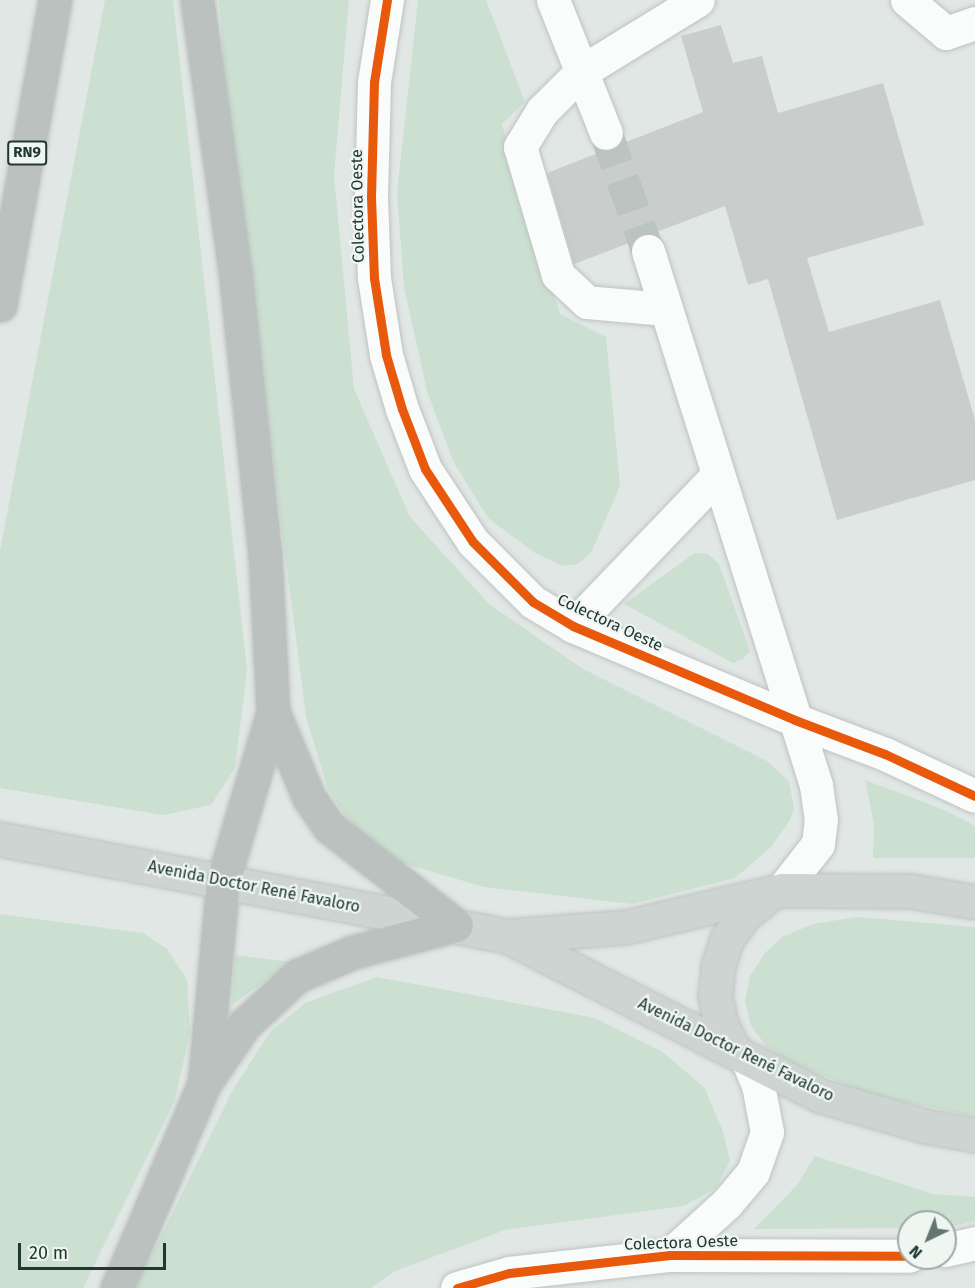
<!DOCTYPE html>
<meta charset="utf-8">
<style>
body{margin:0}
#map{position:relative;width:975px;height:1288px;overflow:hidden;background:#e1e7e4;font-family:"Fira Sans",sans-serif}
div>[style]{position:absolute}
[style*='--x']{left:calc(var(--x)*1px);top:calc(var(--y)*1px);width:calc(var(--w)*1px);rotate:calc(var(--a)*1deg)}
.green>*{inset:0;background:#cbe0d1}
.building>*{inset:0;background:#c9cecc}
.minor-tunnel>*{height:33px;margin-top:-16.5px;transform-origin:0;background:repeating-linear-gradient(90deg,#bbc4c0 0 33px,transparent 0 49px)}
.roads{filter:drop-shadow(0 0 2px #bec3c1) drop-shadow(0 0 2px #bec3c1)}
.minor>*{height:33px;margin:-16.5px;padding:0 16.5px;transform-origin:16.5px;border-radius:16.5px;background:#fafbfb}
.major>*{height:33px;margin:-16.5px;padding:0 16.5px;transform-origin:16.5px;border-radius:16.5px;background:#cdd4d1}
.highway>*{height:33px;margin:-16.5px;padding:0 16.5px;transform-origin:16.5px;border-radius:16.5px;background:#bac1bf}
.cycleway>*{height:9px;margin:-4.5px;padding:0 4.5px;transform-origin:4.5px;border-radius:4.5px;background:#e8590c}
span{translate:-50% -50%;white-space:nowrap;text-align:center;line-height:1.15;-webkit-text-stroke:4.5px #eff6f2;paint-order:stroke}
.shield-label span{padding:2px 4px;background:#eff6f2;border:2px solid;border-radius:4px;-webkit-text-stroke-width:0}
.shield-label{font-size:15px;color:#213831;font-weight:700}
.street-label{font-size:16px;color:#213831}
.north{position:absolute;left:897px;top:1210px;width:60px;height:60px;box-sizing:border-box;background:#eff6f2;border:2px solid #9daaa5;border-radius:50%;rotate:223deg;font-size:16px;font-weight:700;line-height:24px;text-align:center;color:#213831}
.north::after{content:'';display:block;margin:auto;width:21px;height:27px;background:#647570;clip-path:polygon(50% 0,100% 100%,50% 72%,0 100%)}
.scale{position:absolute;left:18px;top:1243px;width:148px;height:27px;box-sizing:border-box;border:3px solid #213831;border-top:0;padding-left:8px;font-size:18px;line-height:21px;white-space:nowrap;color:#213831;-webkit-text-stroke:4px #eff6f2;paint-order:stroke}
</style>
<div id="map">
<div class="green">
<div style="clip-path:polygon(105px 0,173px 0,247px 670px,235px 768px,211px 805px,163px 815px,0 788px,0 551px)"></div>
<div style="clip-path:polygon(219px 0,349px 0,334px 175px,354px 389px,410px 517px,489px 604px,583px 669px,767px 761px,789px 781px,794px 809px,790px 820px,770px 848px,735px 878px,632px 904px,484px 887px,402px 863px,376px 848px,346px 817px,328px 789px,306px 717px,226px 94px)"></div>
<div style="clip-path:polygon(418px 0,486px 0,525px 102px,502px 124px,560px 314px,606px 337px,620px 486px,592px 551px,578px 564px,563px 566px,535px 553px,488px 518px,453px 461px,427px 391px,404px 287px,397px 193px)"></div>
<div style="clip-path:polygon(695px 553px,708px 554px,719px 564px,750px 651px,743px 659px,733px 663px,624px 604px)"></div>
<div style="clip-path:polygon(865px 780px,947px 811px,975px 826px,975px 858px,873px 858px,874px 824px)"></div>
<div style="clip-path:polygon(0 914px,143px 933px,167px 949px,187px 980px,190px 1032px,175px 1100px,83px 1288px,0 1288px)"></div>
<div style="clip-path:polygon(857px 917px,975px 927px,975px 1117px,870px 1094px,789px 1062px,767px 1047px,751px 1026px,745px 1002px,750px 976px,765px 953px,782px 937px,813px 924px)"></div>
<div style="clip-path:polygon(235px 955px,291px 962px,232px 1005px)"></div>
<div style="clip-path:polygon(377px 977px,595px 1018px,661px 1051px,704px 1087px,723px 1131px,730px 1161px,716px 1188px,684px 1206px,505px 1230px,395px 1271px,371px 1288px,136px 1288px,232px 1091px,270px 1032px,305px 1003px)"></div>
<div style="clip-path:polygon(815px 1156px,933px 1194px,975px 1197px,975px 1221px,945px 1228px,945px 1222px,909px 1222px,909px 1228px,754px 1229px,797px 1185px)"></div>
</div>
<div class="building">
<div style="clip-path:polygon(721px 25px,733px 63px,762px 56px,778px 113px,883px 83px,924px 225px,807px 258px,829px 332px,940px 300px,975px 420px,975px 480px,837px 520px,768px 279px,748px 285px,725px 206px,654px 233px,642px 233px,632px 242px,574px 264px,547px 173px,703px 112px,681px 36px)"></div>
</div>
<div class="minor-tunnel">
<div style="--x:606;--y:133;--w:125;--a:70.4"></div>
</div>
<div class="roads">
<div class="minor">
<div style="--x:387;--y:0;--w:83;--a:99"></div>
<div style="--x:374;--y:82;--w:115;--a:91.5"></div>
<div style="--x:371;--y:197;--w:81;--a:87.9"></div>
<div style="--x:374;--y:278;--w:78;--a:81.1"></div>
<div style="--x:386;--y:355;--w:56;--a:73.5"></div>
<div style="--x:402;--y:409;--w:64;--a:69"></div>
<div style="--x:425;--y:469;--w:87;--a:56.7"></div>
<div style="--x:473;--y:542;--w:85;--a:45"></div>
<div style="--x:533;--y:602;--w:47;--a:31"></div>
<div style="--x:573;--y:626;--w:241;--a:22.9"></div>
<div style="--x:795;--y:720;--w:96;--a:20.7"></div>
<div style="--x:885;--y:754;--w:99;--a:25"></div>
<div style="--x:553;--y:0;--w:143;--a:68.3"></div>
<div style="--x:907;--y:0;--w:51;--a:40.2"></div>
<div style="--x:946;--y:33;--w:31;--a:-19"></div>
<div style="--x:648;--y:251;--w:560;--a:72.54"></div>
<div style="--x:816;--y:785;--w:34;--a:82"></div>
<div style="--x:821;--y:819;--w:25;--a:97"></div>
<div style="--x:818;--y:844;--w:58;--a:128"></div>
<div style="--x:665;--y:309;--w:78;--a:-174.9"></div>
<div style="--x:587;--y:302;--w:40;--a:-137"></div>
<div style="--x:558;--y:275;--w:134;--a:-106.5"></div>
<div style="--x:520;--y:147;--w:42;--a:-58.6"></div>
<div style="--x:542;--y:111;--w:55;--a:-45"></div>
<div style="--x:581;--y:72;--w:137;--a:-31.6"></div>
<div style="--x:573;--y:626;--w:208;--a:-46.2"></div>
<div style="--x:945;--y:1250;--w:31;--a:-13"></div>
<div style="--x:670;--y:1255;--w:77;--a:-42.4"></div>
<div style="--x:727;--y:1203;--w:40;--a:-50"></div>
<div style="--x:753;--y:1172;--w:42;--a:-70.7"></div>
<div style="--x:767;--y:1132;--w:48;--a:-100.8"></div>
<div style="--x:758;--y:1085;--w:28;--a:-113"></div>
<div style="--x:457;--y:1288;--w:54;--a:-16.1"></div>
<div style="--x:509;--y:1273;--w:162;--a:-6.4"></div>
<div style="--x:670;--y:1255;--w:239;--a:0.2"></div>
</div>
<div class="major">
<div style="--x:0;--y:839;--w:516;--a:10.83"></div>
<div style="--x:507;--y:936;--w:352;--a:27"></div>
<div style="--x:821;--y:1096;--w:108;--a:16.1"></div>
<div style="--x:925;--y:1126;--w:51;--a:10.2"></div>
<div style="--x:507;--y:936;--w:119;--a:-4.3"></div>
<div style="--x:626;--y:927;--w:160;--a:-13.3"></div>
<div style="--x:782;--y:890;--w:129;--a:0.4"></div>
<div style="--x:911;--y:891;--w:65;--a:9.8"></div>
<div style="--x:734;--y:1050;--w:29;--a:-117"></div>
<div style="--x:721;--y:1024;--w:30;--a:-102"></div>
<div style="--x:715;--y:995;--w:29;--a:-84"></div>
<div style="--x:718;--y:966;--w:28;--a:-72"></div>
<div style="--x:727;--y:939;--w:29;--a:-55"></div>
<div style="--x:744;--y:915;--w:28;--a:-39"></div>
</div>
<div class="highway">
<div style="--x:197;--y:0;--w:273;--a:82"></div>
<div style="--x:235;--y:270;--w:287;--a:84"></div>
<div style="--x:265;--y:555;--w:157;--a:87.1"></div>
<div style="--x:273;--y:712;--w:176;--a:106.5"></div>
<div style="--x:223;--y:881;--w:204;--a:95.3"></div>
<div style="--x:0;--y:305;--w:310;--a:-79.8"></div>
<div style="--x:273;--y:712;--w:93;--a:67.3"></div>
<div style="--x:309;--y:798;--w:35;--a:55"></div>
<div style="--x:329;--y:827;--w:160;--a:37.7"></div>
<div style="--x:117;--y:1288;--w:222;--a:-66.9"></div>
<div style="--x:204;--y:1084;--w:73;--a:-55.7"></div>
<div style="--x:245;--y:1024;--w:71;--a:-42.7"></div>
<div style="--x:297;--y:976;--w:61;--a:-23.2"></div>
<div style="--x:353;--y:952;--w:106;--a:-14.7"></div>
</div>
</div>
<div class="cycleway">
<div style="--x:387;--y:0;--w:83;--a:99"></div>
<div style="--x:374;--y:82;--w:115;--a:91.5"></div>
<div style="--x:371;--y:197;--w:81;--a:87.9"></div>
<div style="--x:374;--y:278;--w:78;--a:81.1"></div>
<div style="--x:386;--y:355;--w:56;--a:73.5"></div>
<div style="--x:402;--y:409;--w:64;--a:69"></div>
<div style="--x:425;--y:469;--w:87;--a:56.7"></div>
<div style="--x:473;--y:542;--w:85;--a:45"></div>
<div style="--x:533;--y:602;--w:47;--a:31"></div>
<div style="--x:573;--y:626;--w:241;--a:22.9"></div>
<div style="--x:795;--y:720;--w:96;--a:20.7"></div>
<div style="--x:885;--y:754;--w:99;--a:25"></div>
<div style="--x:457;--y:1288;--w:54;--a:-16.1"></div>
<div style="--x:509;--y:1273;--w:162;--a:-6.4"></div>
<div style="--x:670;--y:1255;--w:239;--a:0.2"></div>
</div>
<div class="shield-label">
<span style="left:27px;top:153px">RN9</span>
</div>
<div class="street-label">
<span style="left:358px;top:206px;rotate:-91deg">Colectora Oeste</span>
<span style="left:610px;top:623px;rotate:25deg">Colectora Oeste</span>
<span style="left:254px;top:887px;rotate:11deg">Avenida Doctor René Favaloro</span>
<span style="left:736px;top:1050px;rotate:26deg">Avenida Doctor René Favaloro</span>
<span style="left:681px;top:1243px;rotate:-2deg">Colectora Oeste</span>
</div>
<div class="north">N</div>
<div class="scale">20 m</div>
</div>
